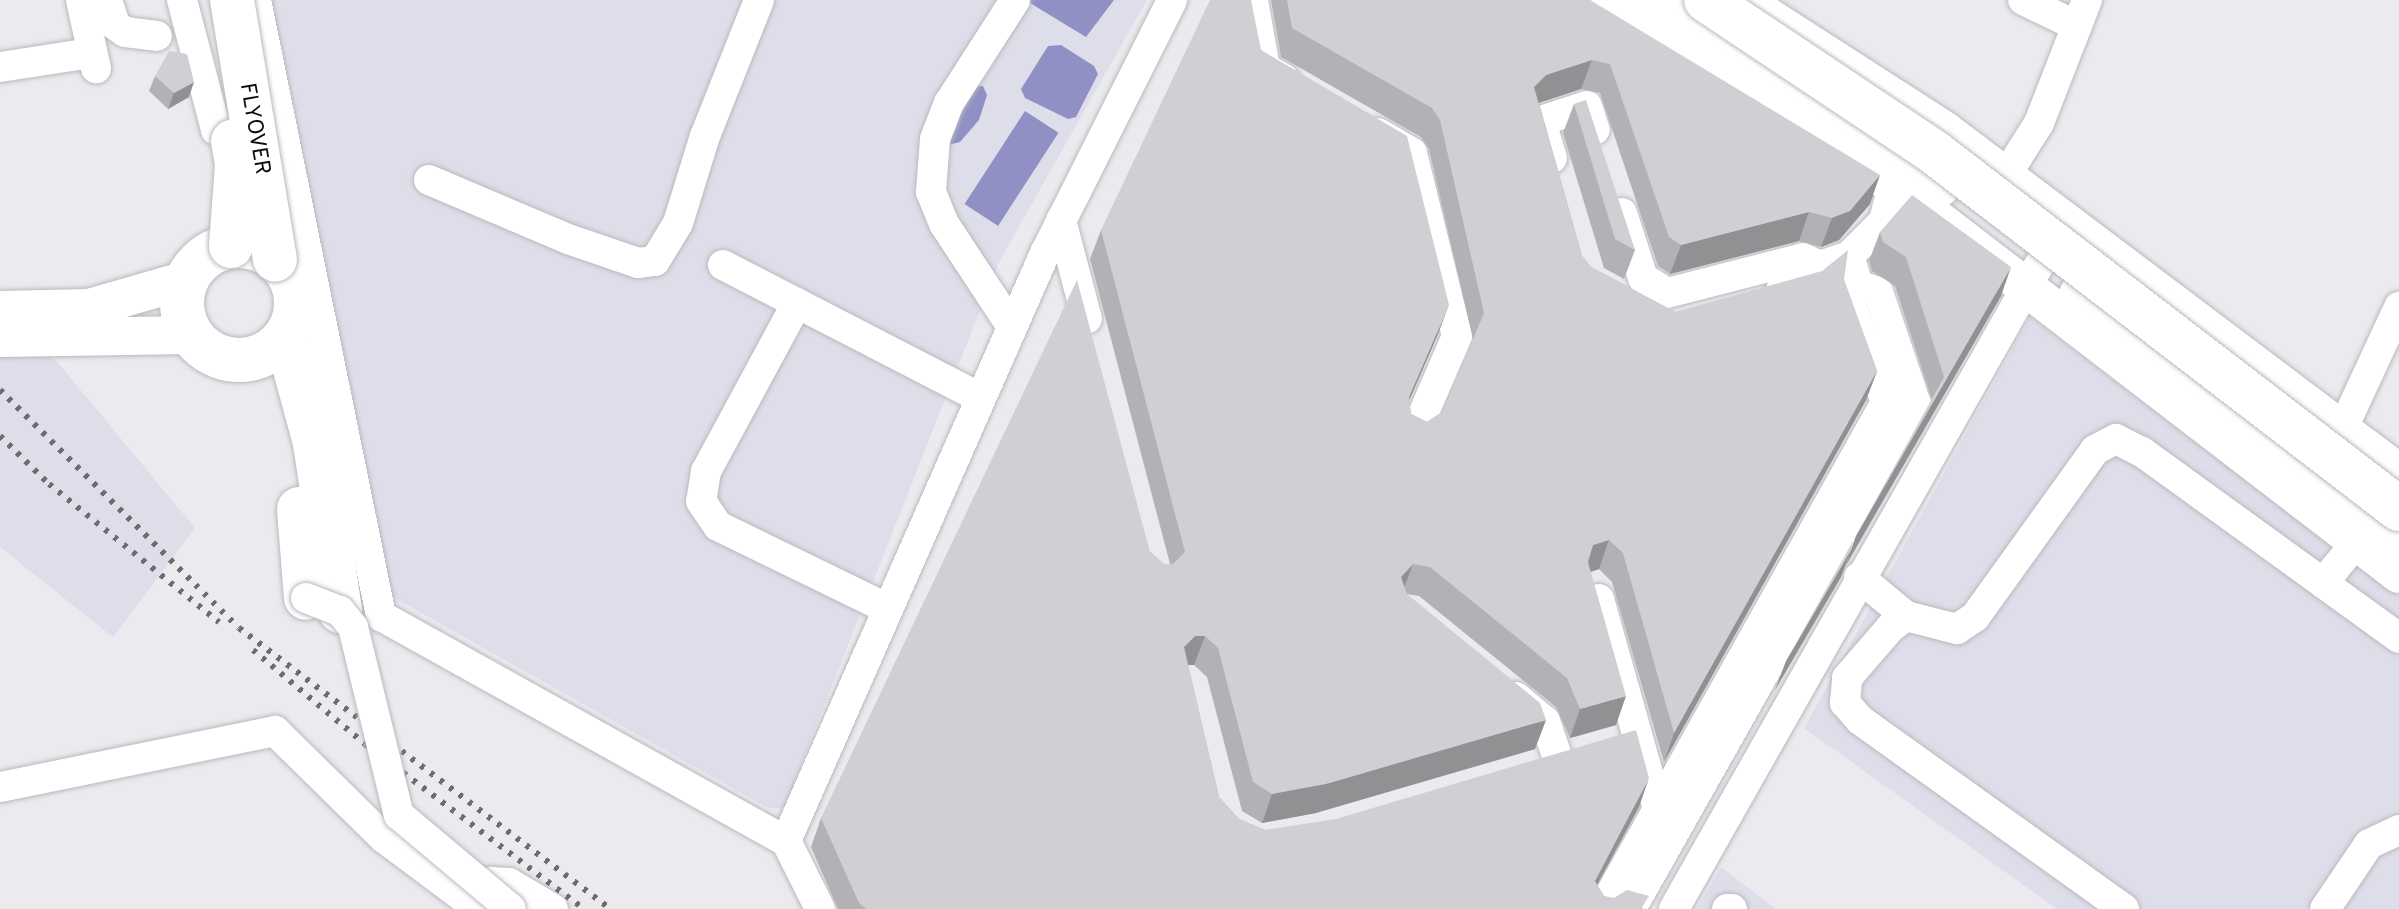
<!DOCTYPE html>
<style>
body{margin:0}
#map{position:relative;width:2399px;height:909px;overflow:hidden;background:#eaeaef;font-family:Overpass,sans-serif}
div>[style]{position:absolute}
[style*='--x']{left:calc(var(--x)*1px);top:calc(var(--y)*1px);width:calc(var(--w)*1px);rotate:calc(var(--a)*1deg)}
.built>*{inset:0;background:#dedeea}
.water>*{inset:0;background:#9190c5;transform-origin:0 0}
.roads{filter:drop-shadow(0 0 2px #b9b9be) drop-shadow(0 0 2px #b9b9be)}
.minor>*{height:30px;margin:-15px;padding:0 15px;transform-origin:15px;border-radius:15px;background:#fff}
.major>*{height:38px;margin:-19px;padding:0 19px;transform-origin:19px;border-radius:19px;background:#fff}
.highway>*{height:44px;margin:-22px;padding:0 22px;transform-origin:22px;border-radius:22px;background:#fff}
.highway>.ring{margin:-22px;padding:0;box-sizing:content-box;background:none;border:44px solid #fff;border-radius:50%}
.rail>*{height:6px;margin-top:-3px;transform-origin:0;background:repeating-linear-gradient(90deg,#6d6d70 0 4px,transparent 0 12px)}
.bridges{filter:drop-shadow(0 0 2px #b9b9be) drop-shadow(0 0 2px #b9b9be)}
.minor-bridge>*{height:30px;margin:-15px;padding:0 15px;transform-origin:15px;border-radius:15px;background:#fff}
.highway-bridge>*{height:44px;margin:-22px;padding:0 22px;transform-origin:22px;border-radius:22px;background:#fff}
.wall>*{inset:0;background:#b2b2b6}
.shaded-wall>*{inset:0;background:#919194}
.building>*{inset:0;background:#cfcfd4}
span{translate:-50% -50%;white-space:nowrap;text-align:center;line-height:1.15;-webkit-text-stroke:8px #fff;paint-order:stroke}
.street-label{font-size:22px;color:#0c0c0e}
</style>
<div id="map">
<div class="built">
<div style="clip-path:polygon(265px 0,1147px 0,999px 262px,784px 808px,768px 808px,384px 592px,299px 135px)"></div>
<div style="clip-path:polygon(0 293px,195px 528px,113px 637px,0 547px)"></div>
<div style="clip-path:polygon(2030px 317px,2399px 597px,2399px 909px,2057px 909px,1804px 728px)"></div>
<div style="clip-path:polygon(1721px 867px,1776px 909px,1697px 909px)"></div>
</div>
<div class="water">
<div style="clip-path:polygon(1025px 0,1114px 0,1086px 37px)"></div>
<div style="clip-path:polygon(1061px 45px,1094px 66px,1098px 74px,1076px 117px,1068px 119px,1025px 98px,1021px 89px,1048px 46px)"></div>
<div style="clip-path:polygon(971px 86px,983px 86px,987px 95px,979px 120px,960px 142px,948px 145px)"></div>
<div style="left:1025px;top:111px;width:40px;height:111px;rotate:33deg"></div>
</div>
<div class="roads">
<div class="minor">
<div style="--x:81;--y:0;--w:70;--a:77.6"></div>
<div style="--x:107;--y:0;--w:26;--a:72"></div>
<div style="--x:115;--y:25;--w:12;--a:35"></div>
<div style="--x:125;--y:32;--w:32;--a:7"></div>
<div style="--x:182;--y:0;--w:134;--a:75.3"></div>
<div style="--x:216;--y:130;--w:41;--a:17.1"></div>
<div style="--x:256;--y:0;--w:629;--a:78.53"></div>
<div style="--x:381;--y:616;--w:463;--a:29.1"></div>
<div style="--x:786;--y:841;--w:76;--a:63.4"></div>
<div style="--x:1253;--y:0;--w:69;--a:80"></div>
<div style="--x:1265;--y:68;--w:22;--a:30"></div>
<div style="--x:2023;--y:0;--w:60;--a:25.7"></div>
<div style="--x:0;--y:67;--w:93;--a:-8.7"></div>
<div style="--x:1378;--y:133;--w:39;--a:30"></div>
<div style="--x:1412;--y:153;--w:188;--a:76.2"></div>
<div style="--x:1457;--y:336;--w:106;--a:113.4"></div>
<div style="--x:1552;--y:158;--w:39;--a:-107"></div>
<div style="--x:1541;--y:121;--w:48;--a:-18.1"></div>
<div style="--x:1587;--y:106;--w:25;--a:72"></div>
<div style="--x:2005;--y:177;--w:64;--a:-57.8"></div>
<div style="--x:2039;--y:123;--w:132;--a:-68.7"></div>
<div style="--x:429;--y:180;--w:151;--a:23"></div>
<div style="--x:568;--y:239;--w:74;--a:18.9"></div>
<div style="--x:638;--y:263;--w:17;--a:-7"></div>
<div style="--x:655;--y:261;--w:44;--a:-58.8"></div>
<div style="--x:678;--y:223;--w:91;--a:-72.8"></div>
<div style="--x:705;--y:136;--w:146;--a:-68.3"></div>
<div style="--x:1622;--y:213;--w:68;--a:72.1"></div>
<div style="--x:1643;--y:278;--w:28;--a:32"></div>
<div style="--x:1667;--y:293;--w:140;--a:-14.4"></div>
<div style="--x:1803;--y:258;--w:19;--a:25"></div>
<div style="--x:1061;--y:220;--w:102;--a:75.3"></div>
<div style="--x:723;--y:265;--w:290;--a:27.3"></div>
<div style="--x:1781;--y:290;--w:27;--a:-15"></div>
<div style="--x:1807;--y:283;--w:21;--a:-53"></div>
<div style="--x:1820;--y:266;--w:31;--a:-19"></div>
<div style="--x:1849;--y:256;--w:49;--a:-45"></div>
<div style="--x:1884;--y:221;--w:37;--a:-76"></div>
<div style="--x:797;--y:303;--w:191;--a:118.4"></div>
<div style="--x:706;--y:471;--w:30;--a:99"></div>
<div style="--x:701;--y:501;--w:30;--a:56"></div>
<div style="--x:718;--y:526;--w:189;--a:26"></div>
<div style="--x:1012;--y:327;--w:123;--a:-123.4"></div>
<div style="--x:944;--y:224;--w:35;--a:-112"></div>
<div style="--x:931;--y:192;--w:53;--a:-85.7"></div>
<div style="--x:935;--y:139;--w:39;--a:-69"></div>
<div style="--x:949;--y:103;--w:122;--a:-57.3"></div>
<div style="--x:2342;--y:430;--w:136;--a:-65.1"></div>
<div style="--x:1859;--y:577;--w:61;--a:39.7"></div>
<div style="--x:2323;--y:583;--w:52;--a:-50.5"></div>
<div style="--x:1599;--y:599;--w:221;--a:74.3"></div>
<div style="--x:1659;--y:812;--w:10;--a:37"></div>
<div style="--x:1516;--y:697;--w:38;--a:40"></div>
<div style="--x:1545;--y:721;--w:43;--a:71.1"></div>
<div style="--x:0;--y:787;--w:281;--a:-11.5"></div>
<div style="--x:275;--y:731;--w:153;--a:44.5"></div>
<div style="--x:384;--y:838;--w:119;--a:36.8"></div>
<div style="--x:786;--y:841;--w:643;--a:-66.23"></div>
<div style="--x:1045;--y:253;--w:283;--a:-63.3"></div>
<div style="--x:469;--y:899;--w:28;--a:-38"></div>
<div style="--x:491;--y:882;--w:18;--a:3"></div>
<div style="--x:509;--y:883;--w:51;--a:30.6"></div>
<div style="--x:1602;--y:909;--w:581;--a:-60.74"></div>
<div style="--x:1886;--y:402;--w:105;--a:-110"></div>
<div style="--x:1850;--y:303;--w:20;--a:-66"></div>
<div style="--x:1858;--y:285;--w:30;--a:-107"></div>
<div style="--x:1631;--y:909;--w:580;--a:-60.56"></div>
<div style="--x:1916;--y:404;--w:118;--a:-108.7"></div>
<div style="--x:1878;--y:292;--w:21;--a:-161"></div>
<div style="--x:1674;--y:909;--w:785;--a:-60.46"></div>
<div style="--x:1727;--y:909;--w:5;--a:0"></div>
<div style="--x:2124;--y:909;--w:325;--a:-144.4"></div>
<div style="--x:1860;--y:720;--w:23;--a:-131"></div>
<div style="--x:1845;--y:703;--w:25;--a:-85"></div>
<div style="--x:1847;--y:678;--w:67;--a:-49.2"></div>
<div style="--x:1891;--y:627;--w:19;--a:-36"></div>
<div style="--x:1906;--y:616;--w:53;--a:14.3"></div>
<div style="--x:1957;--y:629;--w:22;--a:-34"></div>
<div style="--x:1975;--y:617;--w:206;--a:-54.3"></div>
<div style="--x:2095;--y:450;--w:24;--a:-28"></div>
<div style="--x:2116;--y:439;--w:29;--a:27"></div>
<div style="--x:2142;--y:452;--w:317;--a:35.9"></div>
<div style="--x:2325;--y:909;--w:78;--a:-55.9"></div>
<div style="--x:2369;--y:844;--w:33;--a:-25"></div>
</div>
<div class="major">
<div style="--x:1609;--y:0;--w:339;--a:33.1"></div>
<div style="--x:1893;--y:185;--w:638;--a:37.55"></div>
<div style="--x:1742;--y:0;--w:242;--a:32.8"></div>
<div style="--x:1945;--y:131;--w:568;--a:36.99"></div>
<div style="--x:0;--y:310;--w:89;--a:-1.3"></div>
<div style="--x:89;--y:308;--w:101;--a:-16.1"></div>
<div style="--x:0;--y:338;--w:191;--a:-0.9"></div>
</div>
<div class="highway">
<div style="--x:1656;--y:0;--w:338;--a:33.2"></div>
<div class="ring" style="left:182px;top:246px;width:70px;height:70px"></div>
<div style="--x:2081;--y:295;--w:401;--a:37.5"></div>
<div style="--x:286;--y:336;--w:111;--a:74.8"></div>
<div style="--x:315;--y:443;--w:170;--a:81.5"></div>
<div style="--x:299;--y:509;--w:89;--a:85.5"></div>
</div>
</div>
<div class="rail">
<div style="--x:0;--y:390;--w:337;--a:44.9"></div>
<div style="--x:239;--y:628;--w:466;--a:37.1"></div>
<div style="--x:0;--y:436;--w:69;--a:44.4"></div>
<div style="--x:49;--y:484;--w:219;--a:39.1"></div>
<div style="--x:253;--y:650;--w:146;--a:40"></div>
<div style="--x:365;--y:744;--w:274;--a:37"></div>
</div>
<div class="bridges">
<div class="minor-bridge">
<div style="--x:306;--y:598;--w:36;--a:21"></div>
<div style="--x:340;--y:611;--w:21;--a:51"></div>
<div style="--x:353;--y:627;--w:194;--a:76.3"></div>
<div style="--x:399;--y:815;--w:146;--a:40"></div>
</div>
<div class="highway-bridge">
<div style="--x:232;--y:0;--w:263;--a:80.6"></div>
<div style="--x:1706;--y:0;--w:275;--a:33.7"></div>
<div style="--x:1935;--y:153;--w:585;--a:37.5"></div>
<div style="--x:231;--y:246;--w:82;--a:-85.8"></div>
<div style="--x:237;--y:164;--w:23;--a:-100"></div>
</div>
</div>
<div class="wall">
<div style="clip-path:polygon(1271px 0,1590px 0,1870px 204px,1839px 240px,1821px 247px,1799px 241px,1670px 274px,1658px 266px,1600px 93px,1581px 89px,1539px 103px,1582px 256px,1591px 267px,1675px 312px,1844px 280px,1877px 371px,1866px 400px,1664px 762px,1612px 582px,1599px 569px,1591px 572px,1616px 725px,1570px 738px,1556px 707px,1419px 596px,1406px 594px,1535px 749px,1316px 813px,1262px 823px,1242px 811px,1207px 677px,1194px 665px,1188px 665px,1219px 797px,1239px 819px,1265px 830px,1639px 807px,1597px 885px,1604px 896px,1644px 909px,838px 909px,811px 847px,821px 818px,1150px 552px,1164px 564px,1170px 564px,1090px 259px,1101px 230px,1261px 50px,1438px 334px,1409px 401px,1411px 414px,1427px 422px,1442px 412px,1473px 339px,1429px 149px,1421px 137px,1281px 57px)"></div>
<div style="clip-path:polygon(155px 76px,189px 97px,168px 109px,149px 91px)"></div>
<div style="clip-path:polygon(1574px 104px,1635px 250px,1624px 279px,1604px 268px,1563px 133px)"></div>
<div style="clip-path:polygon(1880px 232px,2001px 296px,1846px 565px,1856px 536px,1932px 400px,1895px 286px,1872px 271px,1869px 261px)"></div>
</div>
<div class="shaded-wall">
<div style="clip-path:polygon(1592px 60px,1581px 89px,1535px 104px,1534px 87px,1546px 75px)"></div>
<div style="clip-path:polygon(194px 82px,189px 97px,168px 109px,174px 93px)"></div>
<div style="clip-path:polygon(1880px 175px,1870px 204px,1839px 240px,1821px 247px,1832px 218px)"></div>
<div style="clip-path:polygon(1809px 212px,1799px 241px,1670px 274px,1681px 245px)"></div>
<div style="clip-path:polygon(2011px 267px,2001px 296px,1846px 565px,1856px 536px)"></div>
<div style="clip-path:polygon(1449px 305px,1438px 334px,1398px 426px,1409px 397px)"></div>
<div style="clip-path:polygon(1877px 371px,1866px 400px,1664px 762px,1674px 733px)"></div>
<div style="clip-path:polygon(1609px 540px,1599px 569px,1583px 574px,1593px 545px)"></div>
<div style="clip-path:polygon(1852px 548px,1841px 577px,1775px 690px,1786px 661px)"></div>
<div style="clip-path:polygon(1413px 564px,1402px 593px,1401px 577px)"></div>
<div style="clip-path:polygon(1195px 636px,1205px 636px,1194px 665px,1185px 665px,1184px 647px)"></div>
<div style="clip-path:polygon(1626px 696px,1616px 725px,1570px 738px,1580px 709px)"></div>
<div style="clip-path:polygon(1546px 720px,1535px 749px,1316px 813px,1262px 823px,1272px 794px)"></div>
<div style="clip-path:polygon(1649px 778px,1639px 807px,1584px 909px,1595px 881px)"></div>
</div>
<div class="building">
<div style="clip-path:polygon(1210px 0,1251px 0,1261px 50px,1407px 136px,1449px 305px,1409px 397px,1411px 414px,1427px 422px,1442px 412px,1484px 313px,1440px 120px,1432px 108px,1292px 28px,1287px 0,1590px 0,1880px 175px,1850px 211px,1832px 218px,1809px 212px,1681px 245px,1669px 237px,1610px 64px,1592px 60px,1546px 75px,1534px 87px,1582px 256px,1591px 267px,1675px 312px,1822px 271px,1848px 250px,1844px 280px,1877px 371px,1674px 733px,1623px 553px,1609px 540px,1593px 545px,1588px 562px,1626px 696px,1580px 709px,1567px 678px,1430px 567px,1413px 564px,1401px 577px,1407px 594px,1540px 703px,1546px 720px,1326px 784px,1272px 794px,1253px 782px,1218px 648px,1205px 636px,1195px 636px,1184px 647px,1219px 797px,1239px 819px,1265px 830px,1336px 819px,1636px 730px,1649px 778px,1595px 881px,1604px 896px,1614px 898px,1627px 890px,1649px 896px,1641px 909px,866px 909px,859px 903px,821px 818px,1077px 280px,1150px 552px,1164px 564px,1173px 564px,1185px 552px,1101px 230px)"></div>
<div style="clip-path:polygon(169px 51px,187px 54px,194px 82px,174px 93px,155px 76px)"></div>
<div style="clip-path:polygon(1586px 100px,1635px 250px,1615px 239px,1574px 104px)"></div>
<div style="clip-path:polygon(1912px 195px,2011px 267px,1856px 536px,1944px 377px,1906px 257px,1883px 242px,1880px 232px)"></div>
<div style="clip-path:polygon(1853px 541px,1852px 548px,1786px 661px)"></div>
</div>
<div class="street-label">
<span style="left:254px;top:129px;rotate:80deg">FLYOVER</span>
</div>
</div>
